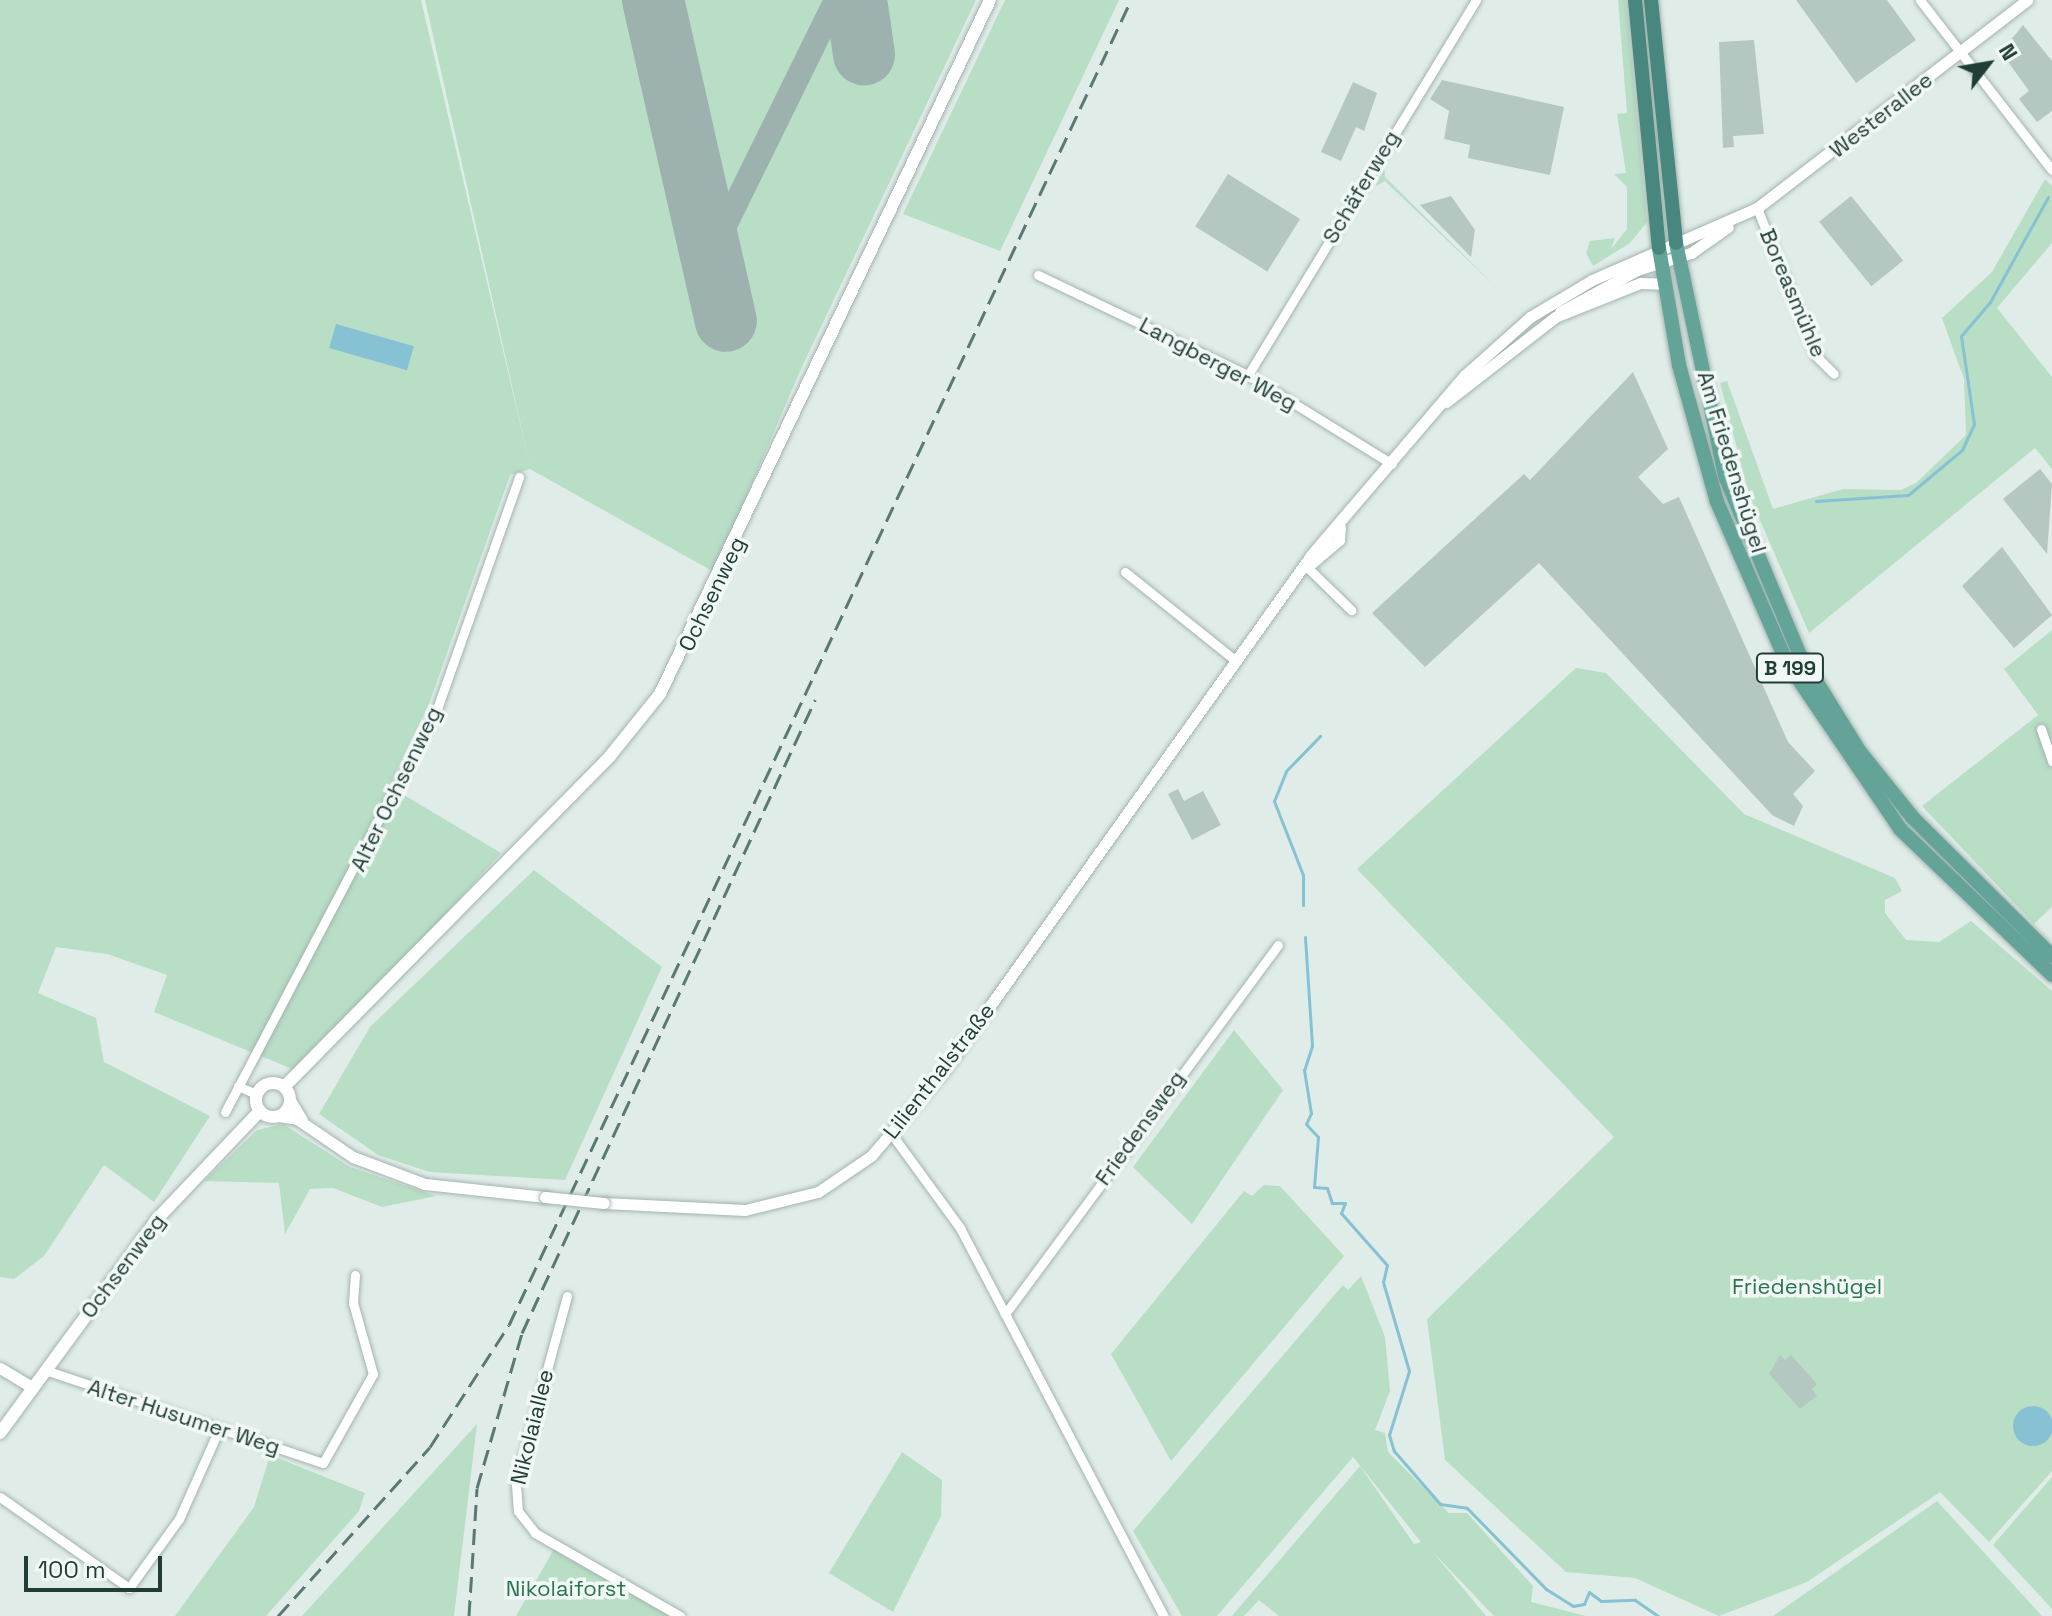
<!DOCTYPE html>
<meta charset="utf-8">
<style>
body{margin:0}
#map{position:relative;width:2052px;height:1616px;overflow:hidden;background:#e0ece8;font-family:"Space Grotesk",sans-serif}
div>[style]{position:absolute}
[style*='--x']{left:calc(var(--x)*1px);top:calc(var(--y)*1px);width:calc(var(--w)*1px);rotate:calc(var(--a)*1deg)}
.green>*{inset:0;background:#b8dec5}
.water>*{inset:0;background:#86c1d4;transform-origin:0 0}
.round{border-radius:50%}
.stream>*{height:3px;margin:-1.5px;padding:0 1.5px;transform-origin:1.5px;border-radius:1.5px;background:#86c1d4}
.taxiway>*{height:24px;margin:-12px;padding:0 12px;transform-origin:12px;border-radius:12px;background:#9db2ae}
.runway>*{height:62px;margin:-31px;padding:0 31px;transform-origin:31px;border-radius:31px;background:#9db2ae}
.building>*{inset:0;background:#b5c7c1;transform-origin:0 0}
.roads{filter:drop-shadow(0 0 2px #a3b4b0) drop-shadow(0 0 2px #a3b4b0)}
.minor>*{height:9px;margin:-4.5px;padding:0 4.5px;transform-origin:4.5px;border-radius:4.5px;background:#fff}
.tertiary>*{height:11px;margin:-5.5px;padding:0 5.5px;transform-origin:5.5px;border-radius:5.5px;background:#fff}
.secondary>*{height:12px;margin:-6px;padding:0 6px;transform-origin:6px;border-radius:6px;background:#fff}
.secondary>.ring{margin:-6px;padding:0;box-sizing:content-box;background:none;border:12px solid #fff;border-radius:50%}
.primary>*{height:14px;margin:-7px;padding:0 7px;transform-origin:7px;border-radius:7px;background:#63a398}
.trunk>*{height:14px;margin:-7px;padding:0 7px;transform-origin:7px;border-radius:7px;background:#47877e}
.rail>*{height:3px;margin-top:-1.5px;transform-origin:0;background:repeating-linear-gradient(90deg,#5a7973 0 16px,transparent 0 24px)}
.bridges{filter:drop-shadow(0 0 2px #a3b4b0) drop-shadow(0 0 2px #a3b4b0)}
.tertiary-bridge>*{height:11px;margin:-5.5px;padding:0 5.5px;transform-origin:5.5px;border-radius:5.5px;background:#fff}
span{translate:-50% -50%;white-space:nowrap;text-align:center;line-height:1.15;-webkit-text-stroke:7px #f1f8f5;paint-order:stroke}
.shield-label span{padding:2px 6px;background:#f1f8f5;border:2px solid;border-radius:6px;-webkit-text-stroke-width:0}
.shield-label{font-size:20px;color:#203d38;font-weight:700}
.street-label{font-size:22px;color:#203d38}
.park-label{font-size:22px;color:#29764d}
.north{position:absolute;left:1948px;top:24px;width:80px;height:80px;-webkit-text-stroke:6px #f1f8f5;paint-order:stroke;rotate:59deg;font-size:22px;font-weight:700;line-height:32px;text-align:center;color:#203d38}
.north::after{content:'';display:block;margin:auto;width:28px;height:36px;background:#203d38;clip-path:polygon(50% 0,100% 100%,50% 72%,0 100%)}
.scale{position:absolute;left:24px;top:1556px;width:138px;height:36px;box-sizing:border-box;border:4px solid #203d38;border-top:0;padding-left:10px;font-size:24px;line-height:28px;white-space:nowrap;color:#203d38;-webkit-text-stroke:6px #f1f8f5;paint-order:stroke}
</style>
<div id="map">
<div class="green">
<div style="clip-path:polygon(0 0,421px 0,530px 466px,425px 0,976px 0,800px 371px,714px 572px,530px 469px,510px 475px,429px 704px,389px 786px,501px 853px,410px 953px,295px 1070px,154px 1012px,167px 975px,107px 954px,56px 947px,38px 993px,96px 1018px,104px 1062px,210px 1116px,154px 1202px,104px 1165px,44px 1256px,14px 1279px,0 1277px)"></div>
<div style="clip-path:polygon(1005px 0,1119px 0,1000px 251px,903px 214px)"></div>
<div style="clip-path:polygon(1618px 0,1626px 0,1647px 222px,1630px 243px,1593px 266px,1586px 253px,1590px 241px,1615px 238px,1611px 249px,1627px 229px,1627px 187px,1614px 174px,1626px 173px,1617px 114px,1627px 113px)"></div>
<div style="clip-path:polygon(1384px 164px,1385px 177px,1499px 290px,1385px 181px,1376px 186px)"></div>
<div style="clip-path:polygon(2045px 179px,2052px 186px,2052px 243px,1997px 308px,2052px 377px,2052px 469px,2035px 448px,1809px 633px,1749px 495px,1720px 383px,1727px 381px,1773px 509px,1843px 489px,1901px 490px,1916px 483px,1966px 435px,1964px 379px,1942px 318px,1992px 272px)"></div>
<div style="clip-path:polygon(2052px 630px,2052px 907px,2034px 924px,1922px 806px,2038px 715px,2004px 669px)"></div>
<div style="clip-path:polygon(1576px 668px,1606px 673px,1744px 814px,1895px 878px,1902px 891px,1885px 900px,1885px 913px,1906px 940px,1939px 942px,1971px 921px,2052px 991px,2052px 1471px,1989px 1542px,1940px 1492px,1807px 1582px,1719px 1616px,1635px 1578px,1566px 1572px,1445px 1460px,1427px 1319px,1614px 1137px,1357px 869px)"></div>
<div style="clip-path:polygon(534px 870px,662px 967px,565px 1180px,430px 1172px,378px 1155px,319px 1114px,370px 1027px)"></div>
<div style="clip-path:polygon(1234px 1030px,1283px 1090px,1192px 1224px,1133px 1167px)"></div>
<div style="clip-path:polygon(283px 1124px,350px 1167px,436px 1196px,382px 1207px,333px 1188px,310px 1189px,285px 1234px,279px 1183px,204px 1181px,257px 1130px)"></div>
<div style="clip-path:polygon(1264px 1185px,1280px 1186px,1344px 1256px,1171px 1461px,1111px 1354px,1244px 1191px,1252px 1196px)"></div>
<div style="clip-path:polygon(1361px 1276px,1385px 1337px,1390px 1391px,1375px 1430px,1385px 1433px,1388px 1452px,1449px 1513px,1467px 1513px,1533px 1586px,1531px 1602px,1586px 1616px,1494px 1616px,1432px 1551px,1486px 1616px,1279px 1616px,1259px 1600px,1244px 1616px,1232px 1616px,1360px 1466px,1414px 1544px,1421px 1542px,1353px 1457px,1217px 1616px,1182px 1616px,1133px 1531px,1343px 1285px,1348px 1290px)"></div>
<div style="clip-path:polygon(477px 1424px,454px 1616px,302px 1616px)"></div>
<div style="clip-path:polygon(902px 1452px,942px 1480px,941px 1516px,893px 1612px,829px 1573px)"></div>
<div style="clip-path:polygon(270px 1455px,365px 1493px,359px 1511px,266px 1616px,175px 1616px,254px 1507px)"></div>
<div style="clip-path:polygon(2052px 1477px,2052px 1609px,1993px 1545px)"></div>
<div style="clip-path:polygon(1937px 1501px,2042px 1616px,1773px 1616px)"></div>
<div style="clip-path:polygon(554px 1549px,671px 1616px,516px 1616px)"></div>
</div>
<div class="water">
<div style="left:336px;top:324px;width:81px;height:25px;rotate:16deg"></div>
<div class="round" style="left:2013px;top:1406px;width:40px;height:40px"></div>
</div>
<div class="stream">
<div style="--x:1816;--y:501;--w:92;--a:-3.7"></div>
<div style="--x:1908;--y:495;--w:70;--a:-39.8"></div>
<div style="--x:1962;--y:450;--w:29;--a:-65"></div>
<div style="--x:1974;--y:424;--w:89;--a:-98.4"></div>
<div style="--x:1961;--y:336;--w:45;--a:-49.5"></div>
<div style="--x:1990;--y:302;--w:120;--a:-61.1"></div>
<div style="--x:1303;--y:905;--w:30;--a:-90"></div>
<div style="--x:1303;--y:875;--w:79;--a:-111.4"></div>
<div style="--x:1274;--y:801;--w:32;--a:-68"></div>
<div style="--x:1286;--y:771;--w:49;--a:-45.8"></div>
<div style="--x:1305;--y:937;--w:109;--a:86.3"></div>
<div style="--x:1312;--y:1046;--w:25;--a:108"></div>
<div style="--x:1304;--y:1070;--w:44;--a:80.8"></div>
<div style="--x:1311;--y:1113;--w:12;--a:114"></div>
<div style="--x:1306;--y:1124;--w:18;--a:47"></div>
<div style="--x:1318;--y:1137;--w:50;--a:94.6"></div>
<div style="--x:1314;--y:1187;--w:13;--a:4"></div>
<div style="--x:1327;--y:1188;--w:16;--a:72"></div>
<div style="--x:1332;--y:1203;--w:13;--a:0"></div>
<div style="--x:1345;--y:1203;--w:11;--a:112"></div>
<div style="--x:1341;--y:1213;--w:69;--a:48.5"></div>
<div style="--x:1387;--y:1265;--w:17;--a:103"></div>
<div style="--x:1383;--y:1282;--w:93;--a:73.7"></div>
<div style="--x:1409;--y:1371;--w:67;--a:107.4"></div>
<div style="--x:1389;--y:1435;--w:17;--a:73"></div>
<div style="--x:1394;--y:1451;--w:70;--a:49"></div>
<div style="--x:1440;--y:1504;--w:27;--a:8"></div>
<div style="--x:1467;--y:1508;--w:113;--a:45.7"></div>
<div style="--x:1546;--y:1589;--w:32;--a:32"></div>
<div style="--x:1573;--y:1606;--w:11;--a:-10"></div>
<div style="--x:1584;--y:1604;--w:13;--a:-67"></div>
<div style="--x:1589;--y:1592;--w:15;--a:37"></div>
<div style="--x:1601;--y:1601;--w:34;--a:-2"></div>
<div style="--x:1635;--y:1600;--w:28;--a:35"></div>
</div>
<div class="taxiway">
<div style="--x:711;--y:254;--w:283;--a:-63.8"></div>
</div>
<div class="runway">
<div style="--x:653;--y:0;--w:329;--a:77.2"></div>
<div style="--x:856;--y:0;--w:55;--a:81.6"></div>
</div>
<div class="building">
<div style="clip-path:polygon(1796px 0,1887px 0,1916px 40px,1856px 83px)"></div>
<div style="clip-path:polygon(2023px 25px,2052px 61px,2052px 111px,2037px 122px,2019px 99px,2029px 91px,2001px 52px)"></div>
<div style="clip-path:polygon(1754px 40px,1764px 134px,1733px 136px,1734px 147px,1723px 148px,1719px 42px)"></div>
<div style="clip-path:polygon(1442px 80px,1564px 107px,1550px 175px,1468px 158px,1470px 145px,1444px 139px,1449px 111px,1430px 99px)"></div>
<div style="clip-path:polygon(1353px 82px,1377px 93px,1364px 131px,1356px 127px,1341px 161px,1321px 152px)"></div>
<div style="left:1228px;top:174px;width:85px;height:62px;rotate:32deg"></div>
<div style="clip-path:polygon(1451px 196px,1475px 230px,1471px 257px,1420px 205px)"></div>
<div style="left:1851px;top:196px;width:83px;height:41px;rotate:51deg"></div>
<div style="clip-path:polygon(1633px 372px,1668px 449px,1638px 477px,1663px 504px,1679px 497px,1788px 742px,1815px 771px,1793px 794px,1803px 806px,1794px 826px,1772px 815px,1539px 563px,1425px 667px,1372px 613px,1524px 474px,1530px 480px)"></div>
<div style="clip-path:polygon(2040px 469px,2052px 484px,2047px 554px,2003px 499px)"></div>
<div style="clip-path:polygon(2002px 547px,2052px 615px,2014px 648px,1962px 586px)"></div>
<div style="clip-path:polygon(1178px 789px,1184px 801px,1203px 791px,1221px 825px,1192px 840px,1168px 794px)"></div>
<div style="clip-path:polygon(1780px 1355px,1785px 1360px,1791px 1355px,1817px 1384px,1812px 1389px,1817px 1396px,1800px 1409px,1769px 1374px)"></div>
</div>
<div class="roads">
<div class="minor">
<div style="--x:1920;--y:0;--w:215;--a:52.2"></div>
<div style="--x:1757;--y:208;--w:159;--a:68.3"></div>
<div style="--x:1816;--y:356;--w:25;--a:45"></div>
<div style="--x:1038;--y:275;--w:233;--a:25.5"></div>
<div style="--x:1248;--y:375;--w:169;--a:31.7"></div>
<div style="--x:1248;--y:375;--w:439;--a:-58.7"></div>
<div style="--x:1307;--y:567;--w:62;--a:44.3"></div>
<div style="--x:1125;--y:572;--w:142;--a:38.7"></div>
<div style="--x:2041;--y:729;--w:34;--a:71"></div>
<div style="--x:238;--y:1086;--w:20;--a:24"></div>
<div style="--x:225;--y:1112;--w:458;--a:-62.3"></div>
<div style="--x:438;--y:706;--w:243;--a:-70.5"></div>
<div style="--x:893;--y:1136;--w:114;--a:53.9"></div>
<div style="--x:960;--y:1228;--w:438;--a:62.3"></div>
<div style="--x:567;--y:1296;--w:195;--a:105.2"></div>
<div style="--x:516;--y:1484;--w:27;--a:86"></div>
<div style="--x:518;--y:1511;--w:28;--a:52"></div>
<div style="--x:535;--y:1533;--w:167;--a:29.8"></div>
<div style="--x:1005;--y:1314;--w:459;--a:-53.5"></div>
<div style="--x:45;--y:1370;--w:293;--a:18.5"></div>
<div style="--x:323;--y:1463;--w:102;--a:-60.7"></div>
<div style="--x:373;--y:1374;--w:74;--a:-105.7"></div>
<div style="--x:353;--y:1303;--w:28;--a:-86"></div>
<div style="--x:0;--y:1497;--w:158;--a:35.2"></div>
<div style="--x:129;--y:1588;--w:85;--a:-54.1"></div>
<div style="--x:179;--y:1519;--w:98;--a:-66"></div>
</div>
<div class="tertiary">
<div style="--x:1560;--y:312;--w:88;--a:-28.6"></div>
<div style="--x:1637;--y:270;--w:57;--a:-17.5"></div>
<div style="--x:1691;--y:253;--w:45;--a:-35.1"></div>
<div style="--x:1446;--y:402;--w:138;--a:-37.9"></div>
<div style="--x:1555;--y:317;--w:92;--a:-21.8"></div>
<div style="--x:1640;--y:283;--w:24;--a:2"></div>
<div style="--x:1307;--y:567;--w:42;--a:-40.2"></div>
<div style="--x:1339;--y:540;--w:13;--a:-86"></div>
<div style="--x:290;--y:1100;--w:23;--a:59"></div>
<div style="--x:279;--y:1116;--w:18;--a:9"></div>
<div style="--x:297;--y:1119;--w:68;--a:34.2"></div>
<div style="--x:353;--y:1157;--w:77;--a:20.6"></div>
<div style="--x:425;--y:1184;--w:121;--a:6.2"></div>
<div style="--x:604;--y:1203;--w:141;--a:2.8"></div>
<div style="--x:745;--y:1210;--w:75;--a:-13.9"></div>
<div style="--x:818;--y:1192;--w:64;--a:-34.2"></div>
<div style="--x:871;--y:1156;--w:114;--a:-49.6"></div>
<div style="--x:945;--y:1069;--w:632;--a:-54.53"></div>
<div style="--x:1312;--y:554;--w:235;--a:-49.5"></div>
<div style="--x:1465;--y:375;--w:87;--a:-41.7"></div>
<div style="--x:1530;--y:317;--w:72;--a:-30.8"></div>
<div style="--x:1592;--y:280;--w:180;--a:-23.6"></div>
<div style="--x:1757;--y:208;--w:341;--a:-37.6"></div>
<div style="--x:0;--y:1368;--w:37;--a:31"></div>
</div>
<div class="secondary">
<div class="ring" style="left:256px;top:1083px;width:22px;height:22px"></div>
<div style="--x:284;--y:1087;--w:465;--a:-45.4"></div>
<div style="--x:610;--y:756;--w:80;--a:-51.1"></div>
<div style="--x:660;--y:694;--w:768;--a:-64.57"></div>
<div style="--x:0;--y:1433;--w:265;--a:-53.7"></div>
<div style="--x:157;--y:1219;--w:149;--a:-46.4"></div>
</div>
<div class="primary">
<div style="--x:1676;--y:243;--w:238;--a:78.1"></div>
<div style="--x:1725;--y:476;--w:194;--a:67.3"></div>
<div style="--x:1800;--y:655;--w:114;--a:58.3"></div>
<div style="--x:1860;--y:752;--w:85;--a:51.2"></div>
<div style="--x:1913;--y:818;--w:196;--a:44.8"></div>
<div style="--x:1659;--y:248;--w:119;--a:80.3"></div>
<div style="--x:1679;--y:365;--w:142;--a:74.5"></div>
<div style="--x:1717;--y:502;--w:173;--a:66.5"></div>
<div style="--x:1786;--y:661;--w:203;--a:55.8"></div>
<div style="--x:1900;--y:829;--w:211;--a:43.8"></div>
</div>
<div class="trunk">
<div style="--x:1635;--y:0;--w:249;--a:84.5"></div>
<div style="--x:1651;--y:0;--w:244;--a:84.1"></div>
</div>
</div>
<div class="rail">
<div style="--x:278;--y:1616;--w:227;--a:-48"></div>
<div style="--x:430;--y:1447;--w:145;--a:-57.1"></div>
<div style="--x:509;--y:1325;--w:1464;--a:-64.85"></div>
<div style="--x:469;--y:1616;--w:128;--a:-86.4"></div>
<div style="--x:477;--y:1488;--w:161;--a:-73.8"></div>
<div style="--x:522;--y:1333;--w:698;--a:-65.16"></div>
</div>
<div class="bridges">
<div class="tertiary-bridge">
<div style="--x:545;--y:1197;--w:59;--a:5.8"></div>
</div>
</div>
<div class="shield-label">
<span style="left:1790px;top:668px">B 199</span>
</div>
<div class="street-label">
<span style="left:1881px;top:115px;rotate:-38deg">Westerallee</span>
<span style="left:1361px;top:187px;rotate:-59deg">Schäferweg</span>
<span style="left:1793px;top:293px;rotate:67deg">Boreasmühle</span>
<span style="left:1218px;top:364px;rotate:28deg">Langberger Weg</span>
<span style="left:1732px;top:462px;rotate:73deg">Am Friedenshügel</span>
<span style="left:712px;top:594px;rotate:-64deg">Ochsenweg</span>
<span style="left:396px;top:789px;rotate:-64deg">Alter Ochsenweg</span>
<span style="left:939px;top:1071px;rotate:-52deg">Lilienthalstraße</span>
<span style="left:1140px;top:1128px;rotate:-54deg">Friedensweg</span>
<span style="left:123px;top:1266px;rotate:-53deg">Ochsenweg</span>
<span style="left:184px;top:1417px;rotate:18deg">Alter Husumer Weg</span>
<span style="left:532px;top:1427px;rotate:-76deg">Nikolaiallee</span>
</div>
<div class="park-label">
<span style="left:1807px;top:1287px">Friedenshügel</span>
<span style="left:566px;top:1589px">Nikolaiforst</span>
</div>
<div class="north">N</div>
<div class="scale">100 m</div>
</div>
